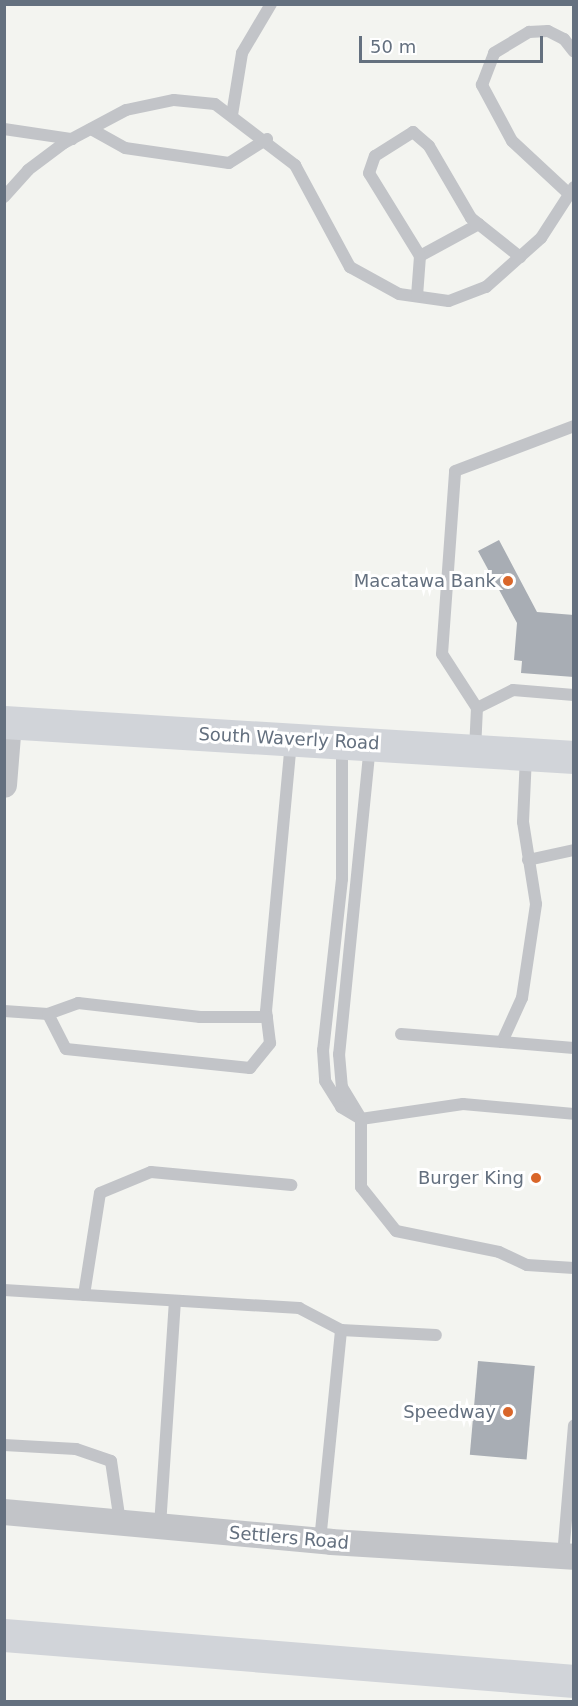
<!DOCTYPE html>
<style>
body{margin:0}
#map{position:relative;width:578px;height:1706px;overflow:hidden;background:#f3f4f0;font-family:"DejaVu Sans",sans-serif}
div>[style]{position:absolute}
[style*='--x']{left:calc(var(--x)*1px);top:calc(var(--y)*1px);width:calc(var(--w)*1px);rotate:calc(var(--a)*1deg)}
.building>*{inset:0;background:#a8adb4;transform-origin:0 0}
.service>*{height:12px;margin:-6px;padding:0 6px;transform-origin:6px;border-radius:6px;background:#c2c4c8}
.minor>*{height:26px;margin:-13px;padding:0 13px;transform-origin:13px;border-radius:13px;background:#c2c4c8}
.secondary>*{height:33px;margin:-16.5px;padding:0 16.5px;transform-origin:16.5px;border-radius:16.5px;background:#d1d4d9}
.trunk>*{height:33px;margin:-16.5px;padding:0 16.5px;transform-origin:16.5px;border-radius:16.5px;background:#d1d4d9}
.dots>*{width:16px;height:16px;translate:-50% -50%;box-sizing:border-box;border:3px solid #fff;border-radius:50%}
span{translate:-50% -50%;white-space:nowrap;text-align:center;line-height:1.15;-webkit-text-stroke:6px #fff;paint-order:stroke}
.poi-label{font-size:18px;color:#64707f}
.right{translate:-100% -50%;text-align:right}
.street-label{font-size:18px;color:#64707f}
.frame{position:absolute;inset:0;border:6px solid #64707f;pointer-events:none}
.scale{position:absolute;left:359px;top:36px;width:184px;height:27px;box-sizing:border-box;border:3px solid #64707f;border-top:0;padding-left:8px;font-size:18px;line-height:21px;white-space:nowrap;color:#64707f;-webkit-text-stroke:4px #fff;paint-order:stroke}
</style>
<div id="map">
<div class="building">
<div style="clip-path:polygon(499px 540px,537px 612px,574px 615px,574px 677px,521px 673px,522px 661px,514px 660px,517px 623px,478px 551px)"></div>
<div style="left:478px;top:1361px;width:57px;height:94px;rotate:5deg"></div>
</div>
<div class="service">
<div style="--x:232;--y:115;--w:63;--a:-80.8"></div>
<div style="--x:242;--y:53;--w:57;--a:-59.4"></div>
<div style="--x:4;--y:129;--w:69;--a:8.4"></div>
<div style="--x:91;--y:129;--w:39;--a:29"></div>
<div style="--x:125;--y:148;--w:105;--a:8.2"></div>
<div style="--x:229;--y:163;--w:45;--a:-32.3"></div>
<div style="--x:568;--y:193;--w:76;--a:-137.1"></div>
<div style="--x:512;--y:141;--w:64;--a:-118.2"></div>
<div style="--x:482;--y:85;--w:34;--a:-69"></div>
<div style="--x:494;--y:53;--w:41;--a:-31"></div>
<div style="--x:529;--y:32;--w:19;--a:-3"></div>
<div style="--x:548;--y:31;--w:18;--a:27"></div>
<div style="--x:564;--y:39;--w:16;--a:52"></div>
<div style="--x:4;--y:197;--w:36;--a:-48"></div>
<div style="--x:28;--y:170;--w:45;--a:-36.9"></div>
<div style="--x:64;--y:143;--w:70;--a:-28"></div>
<div style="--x:126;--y:110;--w:49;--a:-11.8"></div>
<div style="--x:174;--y:100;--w:41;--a:5.6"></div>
<div style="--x:215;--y:104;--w:101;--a:37.3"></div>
<div style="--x:295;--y:165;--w:116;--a:61.7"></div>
<div style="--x:350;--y:267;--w:56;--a:28.9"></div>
<div style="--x:399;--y:294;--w:50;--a:8"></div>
<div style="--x:449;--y:301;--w:40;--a:-21"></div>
<div style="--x:486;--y:287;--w:74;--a:-41.7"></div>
<div style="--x:541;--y:238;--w:61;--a:-57.1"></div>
<div style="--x:420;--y:256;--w:67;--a:-28.5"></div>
<div style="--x:417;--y:296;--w:40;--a:-85.7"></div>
<div style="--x:420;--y:256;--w:97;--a:-121.6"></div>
<div style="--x:369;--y:173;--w:18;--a:-71"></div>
<div style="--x:375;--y:156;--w:45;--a:-32.3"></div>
<div style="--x:413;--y:132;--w:21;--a:41"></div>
<div style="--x:429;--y:146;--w:83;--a:59.7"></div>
<div style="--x:471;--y:218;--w:63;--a:38.5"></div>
<div style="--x:477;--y:708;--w:40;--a:-26.6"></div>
<div style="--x:513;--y:690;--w:61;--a:4.7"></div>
<div style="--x:342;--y:743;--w:136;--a:90"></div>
<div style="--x:342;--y:879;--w:172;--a:96.3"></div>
<div style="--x:323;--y:1050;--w:31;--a:86"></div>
<div style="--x:325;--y:1081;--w:31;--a:58"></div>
<div style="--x:341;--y:1107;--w:23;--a:31"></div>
<div style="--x:361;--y:1119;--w:103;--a:-8.4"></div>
<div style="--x:463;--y:1104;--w:111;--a:5.1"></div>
<div style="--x:370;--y:745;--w:311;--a:95.7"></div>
<div style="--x:339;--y:1054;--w:33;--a:85"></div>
<div style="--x:342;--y:1087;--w:37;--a:59"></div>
<div style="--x:361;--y:1119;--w:68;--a:90"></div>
<div style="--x:361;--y:1187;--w:56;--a:51.5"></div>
<div style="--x:396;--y:1231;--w:105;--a:11.5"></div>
<div style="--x:499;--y:1252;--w:31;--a:25"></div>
<div style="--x:527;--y:1265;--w:47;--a:3.7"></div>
<div style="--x:475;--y:750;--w:42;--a:-87.3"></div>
<div style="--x:477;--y:708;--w:64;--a:-122.9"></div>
<div style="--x:442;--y:654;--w:183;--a:-85.9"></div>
<div style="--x:455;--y:471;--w:127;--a:-20.7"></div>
<div style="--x:528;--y:860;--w:47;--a:-12.3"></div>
<div style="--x:4;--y:1011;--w:44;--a:3.9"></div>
<div style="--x:48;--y:1014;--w:39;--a:63"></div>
<div style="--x:66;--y:1049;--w:185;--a:5.9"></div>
<div style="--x:250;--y:1068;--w:32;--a:-51"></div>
<div style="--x:270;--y:1043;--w:32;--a:-97"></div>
<div style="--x:266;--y:1011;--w:272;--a:-84.7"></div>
<div style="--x:48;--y:1014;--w:32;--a:-20"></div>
<div style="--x:78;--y:1003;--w:123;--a:6.5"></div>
<div style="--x:200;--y:1017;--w:67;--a:0"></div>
<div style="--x:401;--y:1034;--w:101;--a:4.5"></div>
<div style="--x:502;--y:1042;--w:48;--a:-65.6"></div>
<div style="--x:522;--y:998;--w:95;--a:-81.5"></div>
<div style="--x:536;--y:904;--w:83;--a:-99"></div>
<div style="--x:523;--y:822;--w:67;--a:-87.4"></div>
<div style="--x:502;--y:1042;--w:72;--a:4.8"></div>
<div style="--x:4;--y:1290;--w:296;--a:3.5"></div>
<div style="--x:299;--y:1308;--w:47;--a:27.6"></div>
<div style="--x:341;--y:1330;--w:95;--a:3"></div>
<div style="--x:84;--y:1295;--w:103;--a:-81.1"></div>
<div style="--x:100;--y:1193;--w:55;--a:-22.4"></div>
<div style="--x:151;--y:1172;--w:141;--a:5.3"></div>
<div style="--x:4;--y:1445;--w:72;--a:3.2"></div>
<div style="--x:76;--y:1449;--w:37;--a:19"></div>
<div style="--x:111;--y:1461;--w:62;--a:81.6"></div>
<div style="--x:160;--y:1526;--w:225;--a:-86.2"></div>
<div style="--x:320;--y:1541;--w:212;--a:-84.3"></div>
<div style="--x:563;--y:1556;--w:131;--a:-85.2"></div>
</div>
<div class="minor">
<div style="--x:4;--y:785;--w:62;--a:-85.4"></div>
<div style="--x:4;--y:1512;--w:328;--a:5.2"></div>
<div style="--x:331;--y:1542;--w:243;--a:3.5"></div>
</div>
<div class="secondary">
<div style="--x:4;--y:722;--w:571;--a:3.51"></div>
</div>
<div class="trunk">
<div style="--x:4;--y:1635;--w:572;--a:4.61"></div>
</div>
<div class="dots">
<div style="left:508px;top:581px;background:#d9662a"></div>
<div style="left:536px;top:1178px;background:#d9662a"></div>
<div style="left:508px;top:1412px;background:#d9662a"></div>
</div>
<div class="poi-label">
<span class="right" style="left:496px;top:581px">Macatawa Bank</span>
<span class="right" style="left:524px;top:1178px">Burger King</span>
<span class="right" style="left:496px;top:1412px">Speedway</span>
</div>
<div class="street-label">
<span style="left:289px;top:739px;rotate:3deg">South Waverly Road</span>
<span style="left:289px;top:1538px;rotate:5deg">Settlers Road</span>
</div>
<div class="frame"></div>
<div class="scale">50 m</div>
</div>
